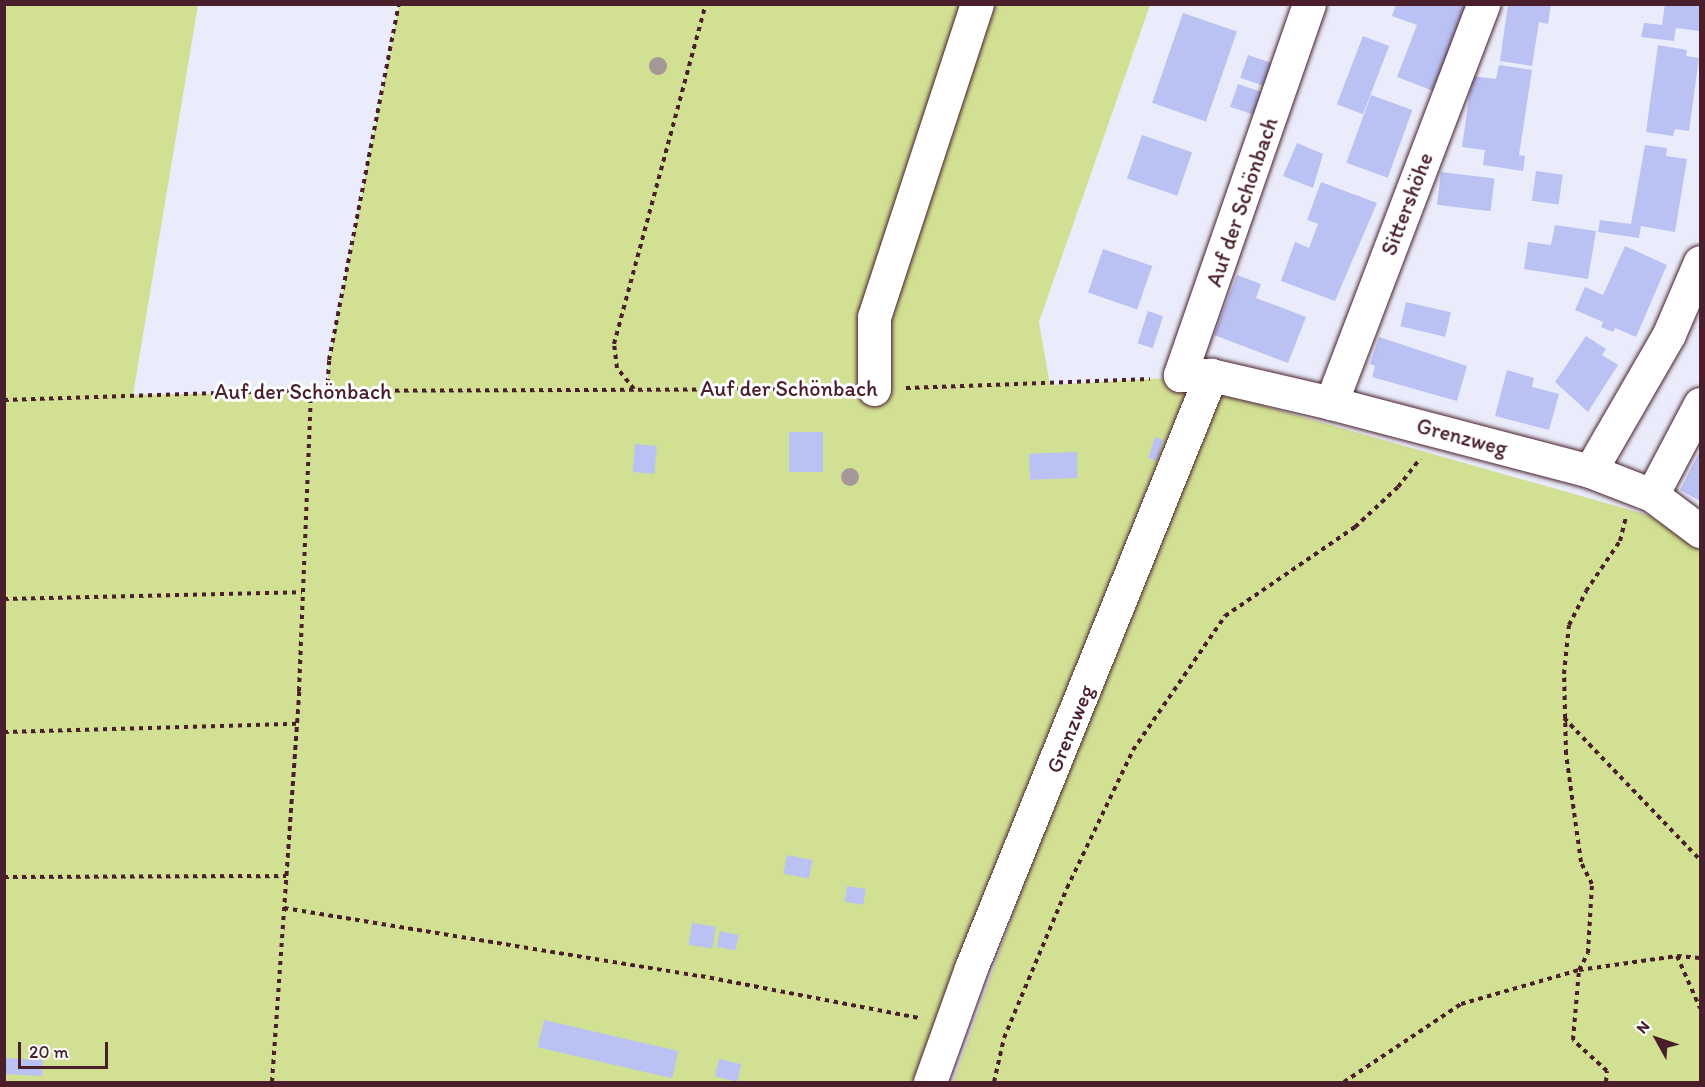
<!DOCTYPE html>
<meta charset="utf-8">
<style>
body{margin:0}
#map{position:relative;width:1705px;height:1087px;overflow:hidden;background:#eaecfb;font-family:Itim,sans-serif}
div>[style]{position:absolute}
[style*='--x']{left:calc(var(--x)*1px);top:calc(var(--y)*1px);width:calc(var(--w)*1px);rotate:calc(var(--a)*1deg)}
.green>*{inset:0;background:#d2e094}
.building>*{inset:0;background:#bac1f3;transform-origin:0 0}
.path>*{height:4px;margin-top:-2px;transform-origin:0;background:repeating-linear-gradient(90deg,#4a1f2b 0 4.5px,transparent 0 9px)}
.roads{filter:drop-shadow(0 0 2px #4a1f2b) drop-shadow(0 0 2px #4a1f2b)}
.minor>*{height:33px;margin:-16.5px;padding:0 16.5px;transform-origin:16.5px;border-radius:16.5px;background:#fff}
.trees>*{width:18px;height:18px;margin:-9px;border-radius:50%;background:#a59697}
span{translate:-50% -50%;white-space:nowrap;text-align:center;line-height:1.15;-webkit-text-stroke:6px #fff;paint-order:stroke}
.street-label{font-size:22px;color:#4a1f2b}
.frame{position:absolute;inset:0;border:6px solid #4a1f2b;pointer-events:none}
.north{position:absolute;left:1627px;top:1009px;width:60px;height:60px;-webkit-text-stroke:4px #fff;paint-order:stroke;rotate:310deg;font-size:16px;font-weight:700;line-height:24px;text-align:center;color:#4a1f2b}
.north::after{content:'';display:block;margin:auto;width:21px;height:27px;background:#4a1f2b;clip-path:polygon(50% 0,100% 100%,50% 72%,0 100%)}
.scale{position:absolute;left:18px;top:1042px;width:90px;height:27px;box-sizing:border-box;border:3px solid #4a1f2b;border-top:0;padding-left:8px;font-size:18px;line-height:21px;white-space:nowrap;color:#4a1f2b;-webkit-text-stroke:4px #fff;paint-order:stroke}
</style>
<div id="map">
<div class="green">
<div style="clip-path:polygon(5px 5px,198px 5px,133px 395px,327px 392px,329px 360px,399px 5px,1150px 5px,1039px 322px,1050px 385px,1165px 378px,1648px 515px,1700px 548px,1700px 1082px,953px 1082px,1141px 555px,930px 1082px,5px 1082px)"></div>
</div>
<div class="building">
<div style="clip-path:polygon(1396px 4px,1469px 4px,1436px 92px,1397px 77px,1417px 25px,1392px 16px)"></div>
<div style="clip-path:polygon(1508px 4px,1551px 4px,1548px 24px,1539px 22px,1532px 66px,1500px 61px)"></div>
<div style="clip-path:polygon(1665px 4px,1700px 4px,1700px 31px,1676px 28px,1674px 41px,1641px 37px,1644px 23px,1662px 25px)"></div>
<div style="left:1183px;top:13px;width:57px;height:95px;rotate:19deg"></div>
<div style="left:1363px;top:36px;width:28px;height:73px;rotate:21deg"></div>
<div style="clip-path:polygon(1658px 45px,1687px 50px,1686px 56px,1699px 58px,1689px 131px,1675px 129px,1673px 136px,1646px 132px)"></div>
<div style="left:1248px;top:55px;width:28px;height:24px;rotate:19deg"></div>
<div style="clip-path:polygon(1499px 65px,1532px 70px,1519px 155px,1525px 156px,1523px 171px,1483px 165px,1485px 150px,1462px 147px,1472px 76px,1496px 79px)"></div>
<div style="left:1238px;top:84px;width:28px;height:24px;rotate:19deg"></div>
<div style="left:1371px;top:95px;width:44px;height:72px;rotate:20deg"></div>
<div style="left:1142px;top:135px;width:53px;height:46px;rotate:19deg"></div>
<div style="clip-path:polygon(1297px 143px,1323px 154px,1313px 188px,1283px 176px)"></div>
<div style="clip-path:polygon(1645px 145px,1667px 148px,1666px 156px,1687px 159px,1675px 232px,1641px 226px,1639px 238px,1598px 232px,1600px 220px,1631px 224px)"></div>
<div style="left:1536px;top:171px;width:27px;height:30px;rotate:8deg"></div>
<div style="left:1441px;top:172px;width:54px;height:33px;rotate:7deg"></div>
<div style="clip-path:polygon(1321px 182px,1377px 203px,1335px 301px,1281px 281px,1295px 242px,1309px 248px,1318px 224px,1307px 220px)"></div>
<div style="clip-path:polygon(1555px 225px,1596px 231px,1588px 279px,1524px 269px,1528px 242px,1551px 245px)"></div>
<div style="clip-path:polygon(1625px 246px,1667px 265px,1636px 337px,1615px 328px,1613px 332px,1601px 327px,1603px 322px,1575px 310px,1585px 287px,1603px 295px)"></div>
<div style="left:1103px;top:249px;width:52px;height:46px;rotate:19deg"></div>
<div style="clip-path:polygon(1237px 275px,1261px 284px,1256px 298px,1306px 317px,1288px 363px,1214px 335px)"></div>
<div style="left:1406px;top:302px;width:46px;height:25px;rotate:13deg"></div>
<div style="left:1148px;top:311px;width:16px;height:34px;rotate:18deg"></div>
<div style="clip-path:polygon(1586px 336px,1606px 349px,1602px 355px,1618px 365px,1588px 412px,1555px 382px)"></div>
<div style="clip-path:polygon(1379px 337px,1467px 366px,1457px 401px,1372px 377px,1375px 366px,1370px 364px)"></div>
<div style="clip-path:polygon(1507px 370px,1534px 378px,1532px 387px,1559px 394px,1549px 430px,1495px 416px)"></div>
<div style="left:789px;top:432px;width:34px;height:40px"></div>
<div style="left:1155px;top:437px;width:9px;height:22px;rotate:18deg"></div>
<div style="left:635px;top:444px;width:22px;height:28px;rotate:5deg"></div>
<div style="clip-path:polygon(1700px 451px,1700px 501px,1680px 490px)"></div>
<div style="left:1077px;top:452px;width:26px;height:48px;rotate:88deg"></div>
<div style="left:787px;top:855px;width:26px;height:19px;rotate:11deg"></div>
<div style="left:847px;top:886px;width:19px;height:16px;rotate:9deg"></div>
<div style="left:692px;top:923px;width:24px;height:22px;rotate:9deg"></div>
<div style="left:720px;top:931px;width:19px;height:16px;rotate:12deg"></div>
<div style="left:544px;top:1020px;width:138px;height:28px;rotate:13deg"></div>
<div style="left:6px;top:1058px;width:37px;height:16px;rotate:3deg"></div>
<div style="left:719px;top:1059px;width:23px;height:18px;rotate:13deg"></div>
</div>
<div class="path">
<div style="--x:906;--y:388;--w:244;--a:-2.1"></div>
<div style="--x:634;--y:389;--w:27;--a:-129"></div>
<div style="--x:617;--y:368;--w:24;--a:-97"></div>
<div style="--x:614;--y:344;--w:352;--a:-74.9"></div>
<div style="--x:327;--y:392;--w:32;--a:-86"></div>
<div style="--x:329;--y:360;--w:363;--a:-78.9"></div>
<div style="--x:4;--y:400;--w:265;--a:-1.9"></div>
<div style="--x:269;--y:391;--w:575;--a:-0.2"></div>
<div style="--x:4;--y:599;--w:298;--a:-1.3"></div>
<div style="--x:1564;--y:718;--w:197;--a:46.2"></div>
<div style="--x:4;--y:732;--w:293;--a:-1.6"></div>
<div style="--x:4;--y:877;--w:282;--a:-0.2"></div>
<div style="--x:284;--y:908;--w:423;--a:9.3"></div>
<div style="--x:701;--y:976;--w:222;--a:10.9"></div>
<div style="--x:1677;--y:956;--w:57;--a:66.1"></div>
<div style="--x:272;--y:1082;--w:392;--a:-86"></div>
<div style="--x:299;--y:691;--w:299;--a:-87.7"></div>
<div style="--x:994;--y:1082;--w:45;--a:-77.2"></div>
<div style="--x:1004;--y:1038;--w:163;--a:-67.2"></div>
<div style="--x:1067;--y:888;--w:153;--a:-64.4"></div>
<div style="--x:1133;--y:750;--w:163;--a:-55.5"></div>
<div style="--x:1225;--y:616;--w:158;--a:-34.4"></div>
<div style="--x:1355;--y:527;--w:59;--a:-42.9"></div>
<div style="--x:1398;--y:487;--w:36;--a:-52"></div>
<div style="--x:1344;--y:1082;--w:141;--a:-33.7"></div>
<div style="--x:1461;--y:1004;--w:123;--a:-16.1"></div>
<div style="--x:1579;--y:970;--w:99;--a:-8.1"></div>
<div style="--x:1677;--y:956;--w:23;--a:5"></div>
<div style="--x:1606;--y:1082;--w:11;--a:-85"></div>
<div style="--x:1607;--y:1071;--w:46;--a:-137.6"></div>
<div style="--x:1573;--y:1040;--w:70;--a:-85.1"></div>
<div style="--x:1579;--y:970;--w:19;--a:-62"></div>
<div style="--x:1588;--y:953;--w:69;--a:-86.7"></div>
<div style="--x:1592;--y:884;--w:25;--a:-117"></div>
<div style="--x:1581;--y:862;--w:109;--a:-97.9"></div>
<div style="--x:1566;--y:754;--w:80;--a:-91.4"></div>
<div style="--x:1564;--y:674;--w:49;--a:-84.2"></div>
<div style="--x:1569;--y:625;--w:38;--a:-63"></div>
<div style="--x:1586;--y:591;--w:60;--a:-55.8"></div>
<div style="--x:1620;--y:541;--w:25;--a:-76"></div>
</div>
<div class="roads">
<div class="minor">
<div style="--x:1309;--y:4;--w:393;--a:109.2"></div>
<div style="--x:1180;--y:375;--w:31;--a:0"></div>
<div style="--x:1211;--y:375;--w:123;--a:13.1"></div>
<div style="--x:1331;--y:403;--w:268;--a:14.7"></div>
<div style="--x:1590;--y:471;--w:66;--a:21.2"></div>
<div style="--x:1652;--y:495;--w:60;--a:36.9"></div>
<div style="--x:874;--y:389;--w:72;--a:-90"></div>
<div style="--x:874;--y:317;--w:330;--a:-71.8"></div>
<div style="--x:1331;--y:403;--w:427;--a:-69.1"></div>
<div style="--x:1590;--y:471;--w:158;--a:-60"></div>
<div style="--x:1669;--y:334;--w:78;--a:-66.7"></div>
<div style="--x:1652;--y:495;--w:103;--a:-62.2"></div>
<div style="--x:930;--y:1082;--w:121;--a:-70.2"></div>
<div style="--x:971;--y:968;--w:640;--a:-67.97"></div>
</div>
</div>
<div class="trees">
<div style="left:658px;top:66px"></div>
<div style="left:850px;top:477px"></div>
</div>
<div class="street-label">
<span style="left:1242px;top:202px;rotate:-71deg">Auf der Schönbach</span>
<span style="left:1407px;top:204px;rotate:-69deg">Sittershöhe</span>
<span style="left:789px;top:389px">Auf der Schönbach</span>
<span style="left:303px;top:392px">Auf der Schönbach</span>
<span style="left:1462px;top:437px;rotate:15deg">Grenzweg</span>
<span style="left:1070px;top:729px;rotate:-68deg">Grenzweg</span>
</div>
<div class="frame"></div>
<div class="north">N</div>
<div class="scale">20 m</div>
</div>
